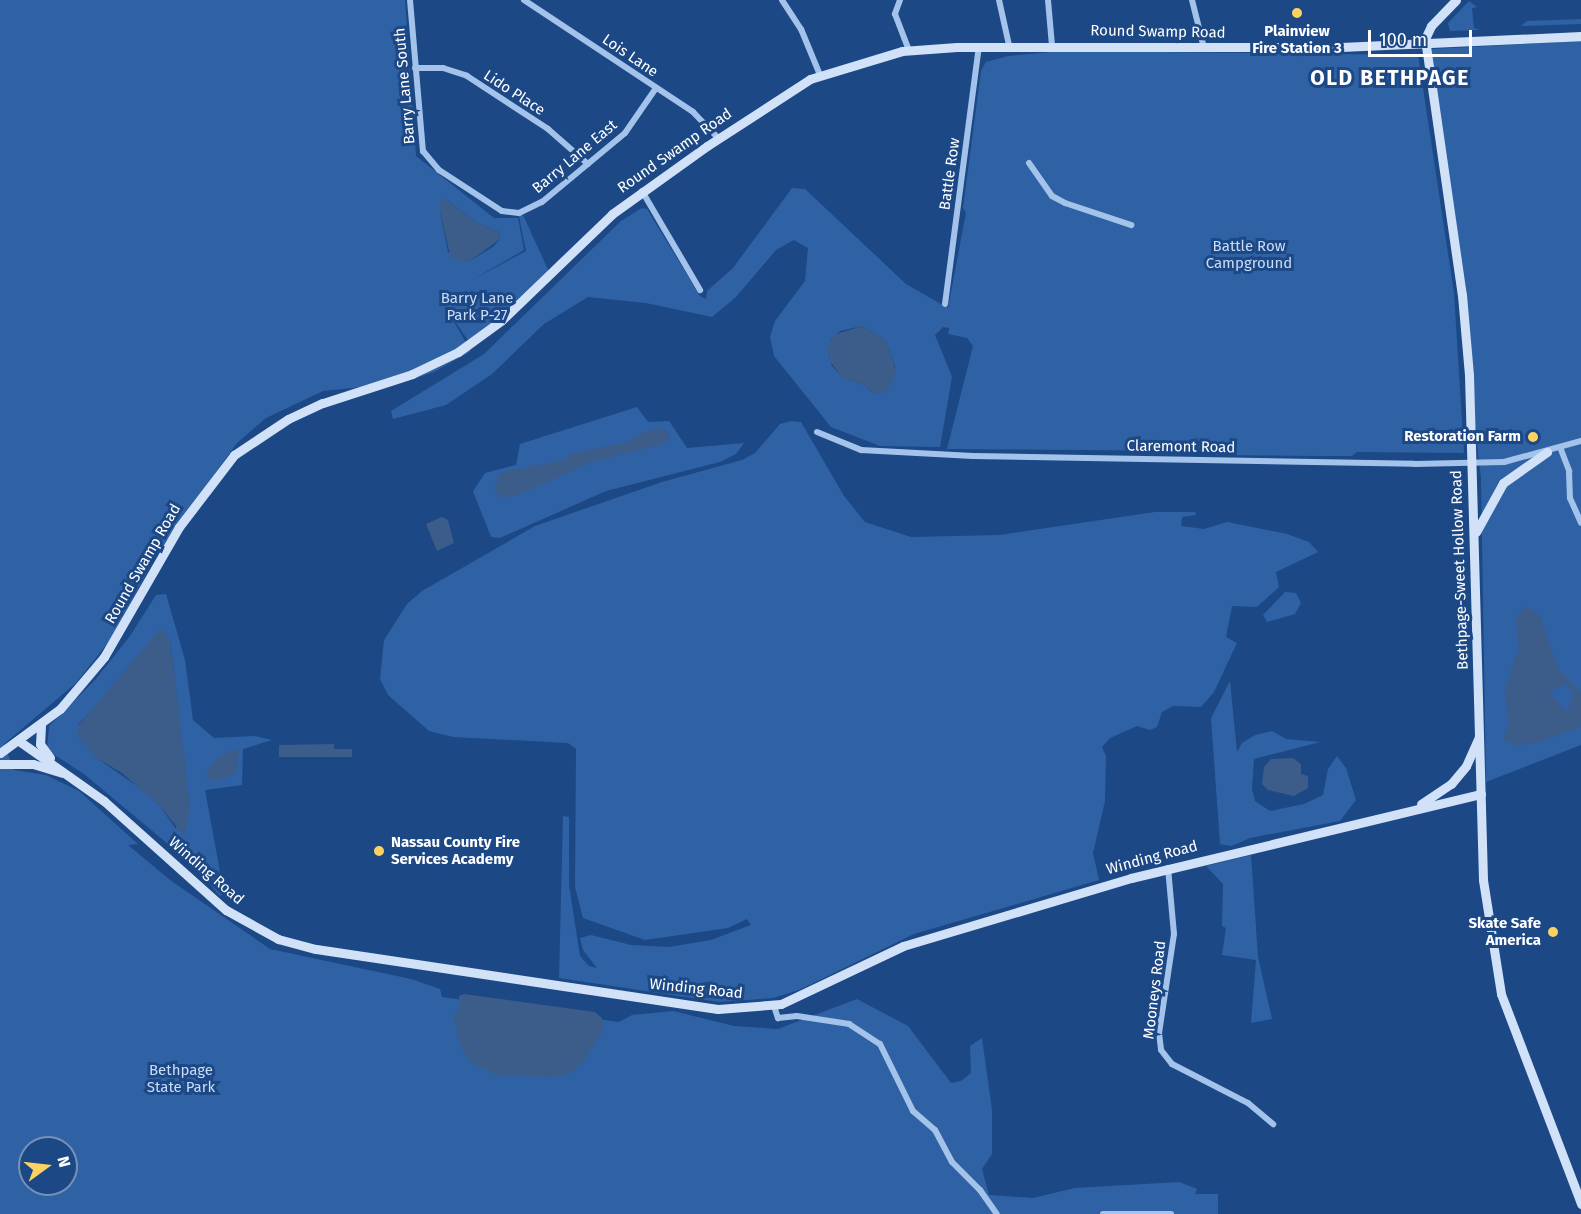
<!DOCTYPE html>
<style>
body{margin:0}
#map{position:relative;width:1581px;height:1214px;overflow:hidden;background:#1c4886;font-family:"Fira Sans",sans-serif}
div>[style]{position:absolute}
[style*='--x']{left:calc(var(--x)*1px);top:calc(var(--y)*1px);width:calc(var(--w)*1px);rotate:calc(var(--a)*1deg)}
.green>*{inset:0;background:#2f62a4}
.water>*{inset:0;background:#3c5c89}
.street>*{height:6px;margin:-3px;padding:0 3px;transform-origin:3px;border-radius:3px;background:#a4c3eb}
.secondary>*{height:9px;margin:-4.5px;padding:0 4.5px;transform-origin:4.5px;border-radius:4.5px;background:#d0e1f8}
.dots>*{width:16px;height:16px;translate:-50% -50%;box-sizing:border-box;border:3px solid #1c4886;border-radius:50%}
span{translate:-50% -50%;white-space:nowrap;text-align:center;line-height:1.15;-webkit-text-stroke:6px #1c4886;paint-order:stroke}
.poi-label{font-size:15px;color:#fff;font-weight:700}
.right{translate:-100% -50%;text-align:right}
.left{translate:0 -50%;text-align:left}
.street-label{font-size:15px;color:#fff}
.park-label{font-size:15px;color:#c9ddf8}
.district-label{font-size:21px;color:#fff;font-weight:700;letter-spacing:1.5px}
.north{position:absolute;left:18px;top:1136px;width:60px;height:60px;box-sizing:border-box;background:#1c4886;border:2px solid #7791b6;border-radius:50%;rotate:75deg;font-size:16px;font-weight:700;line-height:24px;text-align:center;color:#fff}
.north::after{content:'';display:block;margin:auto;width:21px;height:27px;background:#fcd261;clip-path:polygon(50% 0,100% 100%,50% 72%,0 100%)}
.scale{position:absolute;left:1368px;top:30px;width:104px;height:27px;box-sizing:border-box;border:3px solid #fff;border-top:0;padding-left:8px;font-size:18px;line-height:21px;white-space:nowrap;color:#fff;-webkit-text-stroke:4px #1c4886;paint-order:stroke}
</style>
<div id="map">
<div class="green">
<div style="clip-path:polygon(evenodd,0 0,405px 0,416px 156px,494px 218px,518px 218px,524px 250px,472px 280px,526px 251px,519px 216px,523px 215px,550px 274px,470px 343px,447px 310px,471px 351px,434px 372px,401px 383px,323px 391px,266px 418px,237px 443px,157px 554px,110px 640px,76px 683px,4px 744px,14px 770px,46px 775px,79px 791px,138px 844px,128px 845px,170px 880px,270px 949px,411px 979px,440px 989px,442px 997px,619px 1022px,632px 1015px,673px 1011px,734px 1026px,778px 1029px,857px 999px,908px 1026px,951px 1083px,961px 1081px,971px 1073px,970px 1046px,982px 1038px,992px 1110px,992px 1154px,982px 1169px,989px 1195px,1033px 1198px,1075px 1188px,1179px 1182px,1197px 1189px,1195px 1194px,1218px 1194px,1218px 1214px,0 1214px,0 0,446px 199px,477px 223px,498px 231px,500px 239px,493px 247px,470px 261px,448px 252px,440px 212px,446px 199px,0 0,30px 1148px,66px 1148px,66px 1184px,30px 1184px,30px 1148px)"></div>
<div style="clip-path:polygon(1469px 1px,1477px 7px,1472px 8px,1474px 28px,1480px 30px,1450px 31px,1448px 23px)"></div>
<div style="clip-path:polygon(1581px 19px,1581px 24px,1521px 26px,1527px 21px)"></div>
<div style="clip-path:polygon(1581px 41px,1581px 745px,1486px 782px,1481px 478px,1431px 49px)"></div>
<div style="clip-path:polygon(evenodd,1062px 51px,1418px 55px,1454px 293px,1464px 453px,1357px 452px,1352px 456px,1319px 456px,1211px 455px,1202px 451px,947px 449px,973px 346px,967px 338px,948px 334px,949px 328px,943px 327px,935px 335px,952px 377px,940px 447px,880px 446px,831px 427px,774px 356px,770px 337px,775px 321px,805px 281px,808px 248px,794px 240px,776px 250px,736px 297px,712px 317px,646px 303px,588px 297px,544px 324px,492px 374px,446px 405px,393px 419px,391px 411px,484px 354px,621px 221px,642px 208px,647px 209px,700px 296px,706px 299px,707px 291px,733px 268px,792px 188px,805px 189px,906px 284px,948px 308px,966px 213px,963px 208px,981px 71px,986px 62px,1008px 56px,1062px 51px,862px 326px,885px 340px,893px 360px,895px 368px,886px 391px,874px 394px,863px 384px,844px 379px,832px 366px,829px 355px,831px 340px,840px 331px,862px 326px)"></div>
<div style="clip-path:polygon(637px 407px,648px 422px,669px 421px,687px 448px,744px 443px,736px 454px,720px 462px,606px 491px,500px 538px,491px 537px,473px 491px,485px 473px,516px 465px,520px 444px)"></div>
<div style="clip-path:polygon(791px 421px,801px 422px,844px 496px,865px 522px,911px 537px,999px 535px,1155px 512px,1195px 512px,1196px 515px,1182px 517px,1181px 526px,1204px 529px,1227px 522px,1287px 534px,1309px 542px,1318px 552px,1276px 572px,1279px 587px,1257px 607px,1232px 606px,1226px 637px,1237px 643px,1214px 692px,1201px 707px,1173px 706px,1162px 712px,1157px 727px,1150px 730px,1137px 726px,1110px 738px,1102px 747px,1106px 756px,1105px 801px,1093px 853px,1099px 880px,914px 934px,799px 990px,773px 998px,719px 1002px,559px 978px,563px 816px,569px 817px,569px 885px,580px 956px,589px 966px,597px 968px,583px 950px,580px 938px,591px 935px,631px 945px,669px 947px,711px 940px,751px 925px,747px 919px,728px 928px,645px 940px,583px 918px,575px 887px,576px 749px,568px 743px,453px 737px,429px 731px,388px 695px,380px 679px,384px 640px,407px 604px,422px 591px,535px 526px,662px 482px,742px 460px,755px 453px,780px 424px)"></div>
<div style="clip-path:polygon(1285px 592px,1296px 593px,1301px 603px,1295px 614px,1267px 622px,1263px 615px)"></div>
<div style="clip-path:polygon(evenodd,166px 594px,185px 660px,193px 720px,214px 738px,255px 736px,272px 740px,243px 749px,242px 785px,205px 790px,224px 894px,220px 896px,197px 869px,162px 839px,84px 774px,47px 750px,49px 726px,95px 680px,130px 636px,156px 595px,166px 594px,170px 640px,183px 751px,176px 829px,160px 806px,140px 788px,98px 759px,78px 725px,127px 673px,170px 640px)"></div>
<div style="clip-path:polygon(1230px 681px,1237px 752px,1242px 743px,1255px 735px,1272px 731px,1286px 739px,1320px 742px,1254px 759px,1252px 789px,1255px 801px,1270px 811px,1304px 804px,1323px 795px,1328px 769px,1337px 756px,1346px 768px,1356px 800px,1340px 821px,1250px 838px,1231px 846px,1220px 844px,1211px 718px)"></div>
<div style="clip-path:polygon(1251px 855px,1258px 957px,1272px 1019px,1251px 1023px,1256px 960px,1222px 955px,1226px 928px,1222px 926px,1223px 884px,1206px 866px)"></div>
</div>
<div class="water">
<div style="clip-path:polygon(446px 199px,477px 223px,498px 231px,500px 239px,470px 261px,451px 259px,440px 212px,441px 200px)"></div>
<div style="clip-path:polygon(862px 326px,885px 340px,893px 360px,896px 376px,886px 391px,874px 394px,863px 384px,843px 379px,830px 361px,828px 345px,836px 334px)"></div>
<div style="clip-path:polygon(661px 428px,667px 430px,670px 438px,663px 444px,592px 462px,515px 496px,502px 498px,494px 489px,499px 474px,510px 470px,562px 461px,572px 453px,628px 442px,642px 433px)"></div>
<div style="clip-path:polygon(442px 517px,448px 520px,454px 543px,437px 551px,426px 524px)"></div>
<div style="clip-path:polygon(evenodd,1527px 606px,1540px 616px,1559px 670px,1581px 692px,1581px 727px,1533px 744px,1517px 745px,1506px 742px,1504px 737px,1508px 724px,1505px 689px,1519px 646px,1515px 619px,1527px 606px,1567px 684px,1574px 697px,1570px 699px,1570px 709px,1565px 711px,1549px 691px,1567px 684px)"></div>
<div style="clip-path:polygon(161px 628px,170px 640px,190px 804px,185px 837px,160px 806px,122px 773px,98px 759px,78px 737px,78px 726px)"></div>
<div style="clip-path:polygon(334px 744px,334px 749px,352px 749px,352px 757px,279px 757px,279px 745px)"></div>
<div style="clip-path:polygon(239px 749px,236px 773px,214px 781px,207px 778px,206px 773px,220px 755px)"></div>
<div style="clip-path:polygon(1293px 758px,1301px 764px,1301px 774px,1308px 776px,1308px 788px,1294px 796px,1268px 790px,1262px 784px,1264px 767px,1271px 759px)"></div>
<div style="clip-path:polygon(464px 994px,595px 1012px,602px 1018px,604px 1029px,585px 1059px,570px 1073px,552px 1077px,496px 1075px,470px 1062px,458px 1039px,454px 1016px,459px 1008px,459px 996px)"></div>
</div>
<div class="street">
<div style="--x:410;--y:0;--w:152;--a:85.1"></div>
<div style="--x:423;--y:151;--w:25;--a:50"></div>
<div style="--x:439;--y:170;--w:75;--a:33.1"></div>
<div style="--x:502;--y:211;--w:17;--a:7"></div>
<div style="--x:519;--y:213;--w:25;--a:-26"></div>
<div style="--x:542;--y:202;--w:108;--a:-39.7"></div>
<div style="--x:625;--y:133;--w:55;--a:-55.4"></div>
<div style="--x:524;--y:0;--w:203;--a:33.5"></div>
<div style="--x:693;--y:112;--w:36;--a:46"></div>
<div style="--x:782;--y:0;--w:35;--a:57"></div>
<div style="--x:801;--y:29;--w:50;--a:67.6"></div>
<div style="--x:900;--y:0;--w:15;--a:110"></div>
<div style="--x:895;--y:14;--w:40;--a:69"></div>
<div style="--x:999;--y:0;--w:46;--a:77.5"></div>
<div style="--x:1048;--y:0;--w:46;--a:85"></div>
<div style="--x:1192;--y:0;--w:49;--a:76"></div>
<div style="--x:415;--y:68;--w:28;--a:0"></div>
<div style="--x:443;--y:68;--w:25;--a:18"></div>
<div style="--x:467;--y:76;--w:97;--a:33.2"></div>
<div style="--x:548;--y:129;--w:53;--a:41.2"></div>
<div style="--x:1029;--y:163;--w:40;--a:55.1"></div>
<div style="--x:1052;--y:196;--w:15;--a:28"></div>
<div style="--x:1065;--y:203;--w:70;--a:18.4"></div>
<div style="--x:642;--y:191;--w:115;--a:59.6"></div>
<div style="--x:945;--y:304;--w:259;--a:-82.5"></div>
<div style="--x:817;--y:432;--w:48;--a:22.2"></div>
<div style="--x:861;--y:450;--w:112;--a:3.1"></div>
<div style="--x:973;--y:456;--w:441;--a:1"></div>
<div style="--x:1414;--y:464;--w:90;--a:-1.3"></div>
<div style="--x:1504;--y:462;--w:80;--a:-15.3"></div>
<div style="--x:1560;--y:447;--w:26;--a:69"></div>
<div style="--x:1569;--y:471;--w:27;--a:88"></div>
<div style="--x:1570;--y:498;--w:27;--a:66"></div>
<div style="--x:1168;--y:868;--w:66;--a:84.8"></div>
<div style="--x:1174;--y:934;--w:100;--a:98.6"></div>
<div style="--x:1159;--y:1033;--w:17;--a:83"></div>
<div style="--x:1161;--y:1050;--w:18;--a:52"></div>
<div style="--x:1172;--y:1064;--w:85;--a:27.2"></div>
<div style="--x:1248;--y:1103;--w:33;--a:40"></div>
<div style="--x:774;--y:1006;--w:13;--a:72"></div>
<div style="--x:778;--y:1018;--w:19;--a:-6"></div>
<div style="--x:797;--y:1016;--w:53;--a:8.7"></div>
<div style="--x:849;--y:1024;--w:37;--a:33"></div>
<div style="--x:880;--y:1044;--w:75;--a:63.8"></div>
<div style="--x:913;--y:1111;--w:29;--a:41"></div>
<div style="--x:935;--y:1130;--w:36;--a:62"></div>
<div style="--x:952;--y:1162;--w:40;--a:45"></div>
<div style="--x:980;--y:1190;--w:29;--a:55"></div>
<div style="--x:1103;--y:1214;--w:68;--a:0"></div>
</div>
<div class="secondary">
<div style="--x:1456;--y:0;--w:36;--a:134"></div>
<div style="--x:1431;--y:26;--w:14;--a:115"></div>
<div style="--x:1425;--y:39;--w:259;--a:81.8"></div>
<div style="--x:1462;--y:295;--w:80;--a:85"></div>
<div style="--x:1469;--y:375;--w:505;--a:88.41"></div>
<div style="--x:1483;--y:880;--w:115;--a:81"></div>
<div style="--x:1501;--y:994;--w:225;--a:69.1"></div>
<div style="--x:1476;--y:532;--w:56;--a:-61.1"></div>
<div style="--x:1503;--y:483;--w:54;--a:-35.2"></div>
<div style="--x:41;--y:726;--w:18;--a:93"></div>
<div style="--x:40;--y:744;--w:17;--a:54"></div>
<div style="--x:19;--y:741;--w:104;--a:35.2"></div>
<div style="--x:104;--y:801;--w:164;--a:41.8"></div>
<div style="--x:226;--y:910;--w:60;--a:29.1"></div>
<div style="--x:278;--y:939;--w:39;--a:15"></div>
<div style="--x:316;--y:949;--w:406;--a:8.5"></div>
<div style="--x:718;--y:1009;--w:63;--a:-4.5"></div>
<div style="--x:781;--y:1004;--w:135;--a:-25.4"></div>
<div style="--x:903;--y:946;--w:238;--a:-16.6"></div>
<div style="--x:1131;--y:878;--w:360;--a:-13.5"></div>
<div style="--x:0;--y:753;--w:74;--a:-36.3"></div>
<div style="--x:60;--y:709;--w:68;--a:-49.8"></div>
<div style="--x:104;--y:657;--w:150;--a:-60"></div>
<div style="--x:179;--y:527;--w:91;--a:-52.6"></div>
<div style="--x:234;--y:455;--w:65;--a:-33.7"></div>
<div style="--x:288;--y:419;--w:38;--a:-25"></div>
<div style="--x:323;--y:403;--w:94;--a:-18"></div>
<div style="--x:412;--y:374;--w:51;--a:-25.6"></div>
<div style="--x:458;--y:352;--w:54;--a:-36"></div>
<div style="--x:502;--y:320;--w:153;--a:-43.9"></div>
<div style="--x:612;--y:214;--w:117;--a:-35.6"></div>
<div style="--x:707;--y:146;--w:123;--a:-33"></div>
<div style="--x:810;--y:79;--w:96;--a:-16.9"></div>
<div style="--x:902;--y:51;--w:55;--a:-4.2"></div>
<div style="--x:957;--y:47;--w:384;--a:0"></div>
<div style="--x:1341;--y:47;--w:240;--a:-2.6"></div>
<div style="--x:0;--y:764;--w:33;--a:0"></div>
<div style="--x:33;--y:764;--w:30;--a:17"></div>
<div style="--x:1421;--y:804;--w:36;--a:-34"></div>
<div style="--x:1451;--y:784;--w:23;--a:-50"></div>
<div style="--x:1466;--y:766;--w:32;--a:-66"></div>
</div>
<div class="dots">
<div style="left:1297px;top:13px;background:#fcd261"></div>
<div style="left:1533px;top:437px;background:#fcd261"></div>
<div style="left:379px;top:851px;background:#fcd261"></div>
<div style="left:1553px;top:932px;background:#fcd261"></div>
</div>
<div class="poi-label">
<span style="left:1297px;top:40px">Plainview<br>Fire Station 3</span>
<span class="right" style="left:1521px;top:437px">Restoration Farm</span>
<span class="left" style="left:391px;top:851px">Nassau County Fire<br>Services Academy</span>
<span class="right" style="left:1541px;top:932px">Skate Safe<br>America</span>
</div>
<div class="street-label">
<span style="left:1158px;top:32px;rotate:1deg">Round Swamp Road</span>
<span style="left:630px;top:56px;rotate:34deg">Lois Lane</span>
<span style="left:405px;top:86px;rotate:-95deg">Barry Lane South</span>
<span style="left:514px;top:93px;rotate:33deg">Lido Place</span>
<span style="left:675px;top:151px;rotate:-35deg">Round Swamp Road</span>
<span style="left:575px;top:157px;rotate:-40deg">Barry Lane East</span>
<span style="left:950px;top:174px;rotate:-82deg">Battle Row</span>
<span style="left:1181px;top:447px;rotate:1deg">Claremont Road</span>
<span style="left:143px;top:564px;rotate:-60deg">Round Swamp Road</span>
<span style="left:1460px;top:570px;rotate:-92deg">Bethpage-Sweet Hollow Road</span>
<span style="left:1152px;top:858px;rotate:-15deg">Winding Road</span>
<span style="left:206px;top:871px;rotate:41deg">Winding Road</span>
<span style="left:696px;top:989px;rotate:6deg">Winding Road</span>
<span style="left:1155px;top:990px;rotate:-83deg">Mooneys Road</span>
</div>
<div class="park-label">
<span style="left:1249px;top:255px">Battle Row<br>Campground</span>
<span style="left:477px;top:307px">Barry Lane<br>Park P-27</span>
<span style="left:181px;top:1079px">Bethpage<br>State Park</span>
</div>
<div class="district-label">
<span style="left:1390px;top:78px">OLD BETHPAGE</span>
</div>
<div class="north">N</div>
<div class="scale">100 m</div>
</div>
